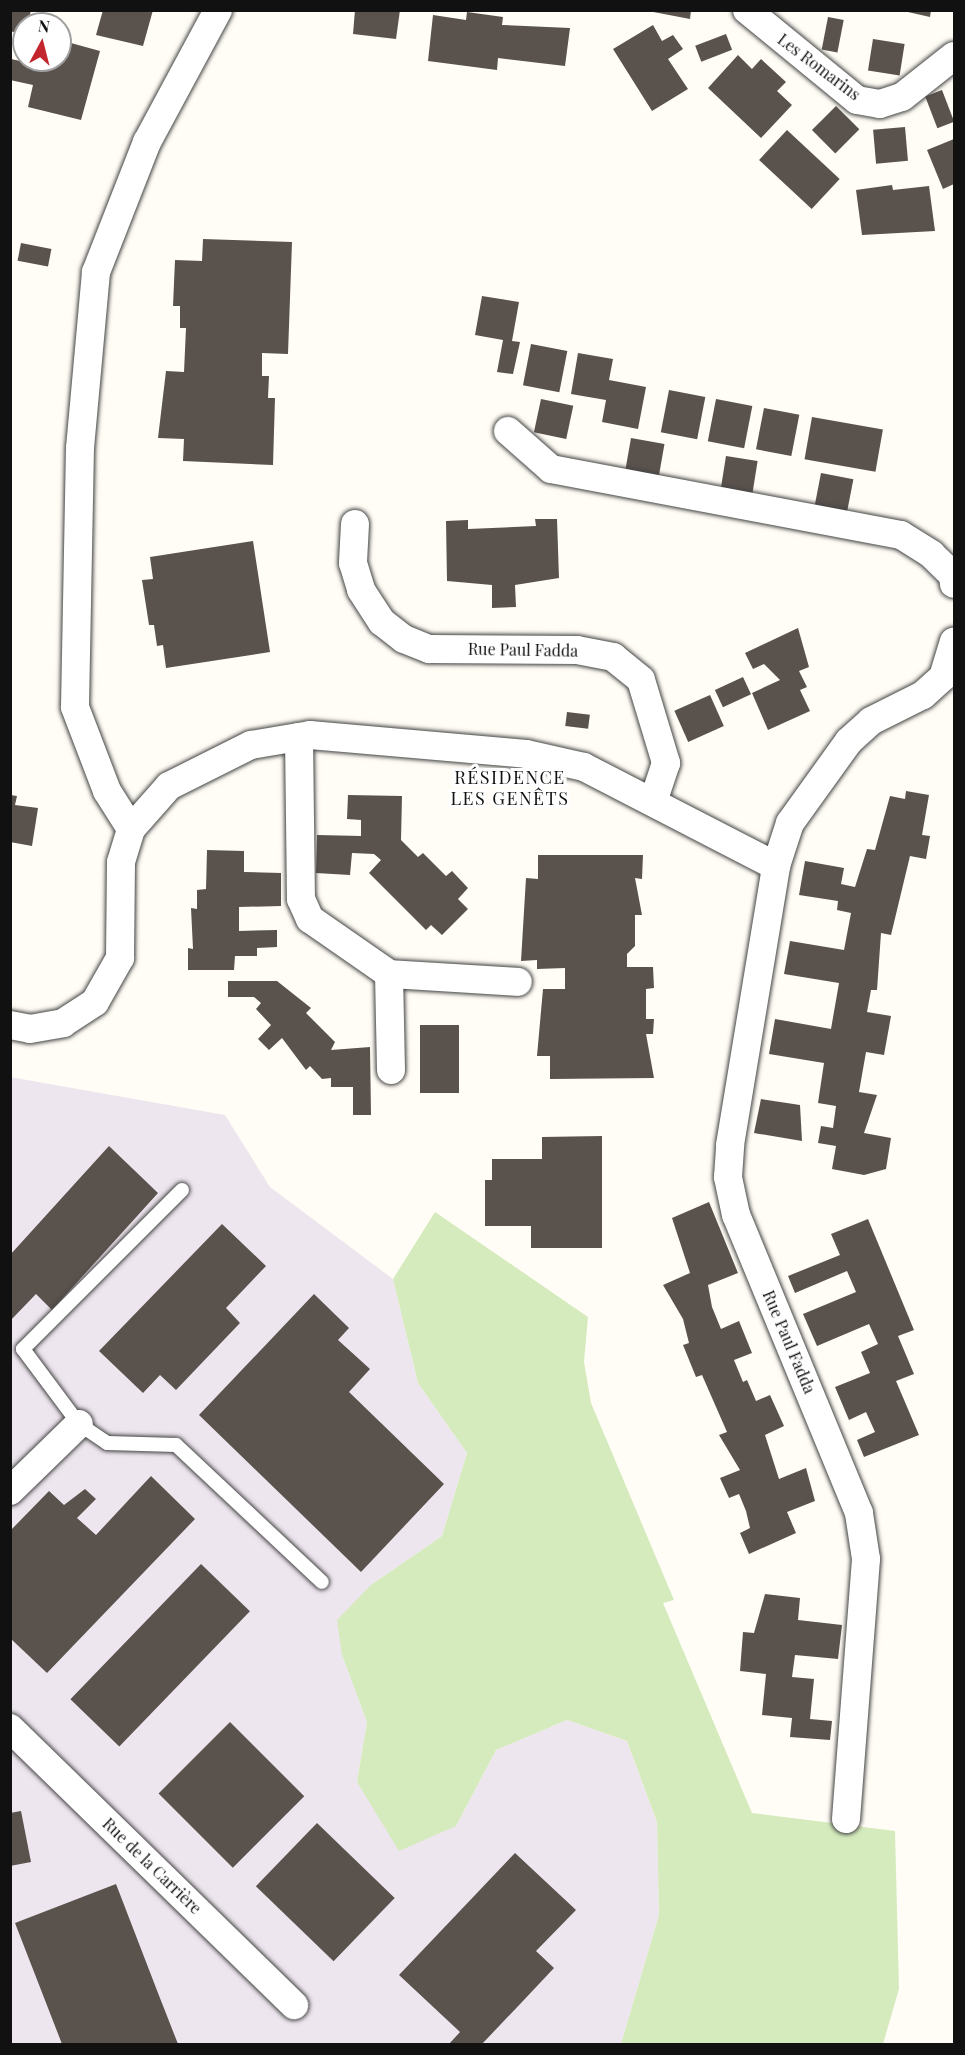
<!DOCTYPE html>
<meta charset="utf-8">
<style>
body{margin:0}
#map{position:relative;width:965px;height:2055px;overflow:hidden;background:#fffdf5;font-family:"Playfair Display",serif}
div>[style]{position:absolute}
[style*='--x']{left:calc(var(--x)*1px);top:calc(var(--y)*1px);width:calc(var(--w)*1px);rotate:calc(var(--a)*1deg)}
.industrial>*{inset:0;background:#eee6ef}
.green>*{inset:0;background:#d5ebbd}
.building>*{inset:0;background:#5a524d;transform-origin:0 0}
.roads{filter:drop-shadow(0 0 2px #444) drop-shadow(0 0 2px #444)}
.lane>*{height:14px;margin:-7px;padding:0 7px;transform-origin:7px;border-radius:7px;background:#fff}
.street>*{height:28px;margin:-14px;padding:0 14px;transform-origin:14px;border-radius:14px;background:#fff}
span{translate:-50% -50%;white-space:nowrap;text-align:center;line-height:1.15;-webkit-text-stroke:6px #fff;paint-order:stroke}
.street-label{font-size:16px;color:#111}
.neighbourhood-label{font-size:18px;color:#111;letter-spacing:1.5px}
.frame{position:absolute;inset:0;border:12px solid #111;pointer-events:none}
.north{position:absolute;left:12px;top:12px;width:60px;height:60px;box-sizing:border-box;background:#fff;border:2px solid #a0a0a0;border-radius:50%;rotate:7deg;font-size:16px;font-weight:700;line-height:24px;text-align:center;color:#111}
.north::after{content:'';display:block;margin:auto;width:21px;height:27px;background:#c4262e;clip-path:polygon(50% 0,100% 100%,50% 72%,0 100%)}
</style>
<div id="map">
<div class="industrial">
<div style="clip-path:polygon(10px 1077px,225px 1115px,270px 1187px,393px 1279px,418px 1383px,467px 1453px,442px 1536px,371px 1585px,342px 1655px,367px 1722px,357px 1782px,456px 1826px,496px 1750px,567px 1720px,627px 1741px,657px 1822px,659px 1915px,621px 2044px,11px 2044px)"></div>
</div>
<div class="green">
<div style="clip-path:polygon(435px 1212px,588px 1317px,584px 1362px,591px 1403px,674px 1600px,663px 1603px,752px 1813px,895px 1831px,899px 1989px,883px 2044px,621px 2044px,659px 1915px,657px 1822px,627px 1741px,567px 1720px,496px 1750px,456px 1826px,399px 1851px,357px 1782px,367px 1722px,342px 1655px,337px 1620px,371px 1585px,442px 1536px,467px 1453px,418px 1383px,393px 1279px)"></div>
</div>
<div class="building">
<div style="clip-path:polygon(10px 10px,31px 10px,29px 19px,37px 24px,24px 24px,24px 35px,10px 31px)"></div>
<div style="clip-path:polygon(103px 10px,153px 10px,143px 46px,96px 35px)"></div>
<div style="clip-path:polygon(355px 10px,400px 10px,396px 39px,353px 34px)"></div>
<div style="clip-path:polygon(643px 10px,691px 10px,690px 19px)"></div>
<div style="clip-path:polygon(899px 10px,931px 10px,930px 17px)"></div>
<div style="clip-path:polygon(467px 12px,503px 17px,502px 25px,570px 28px,565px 66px,498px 58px,497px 70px,428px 61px,433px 15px,466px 20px)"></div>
<div style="left:828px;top:17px;width:16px;height:33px;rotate:11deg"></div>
<div style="clip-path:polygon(653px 25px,662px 41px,673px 35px,683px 49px,668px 59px,688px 89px,652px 111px,613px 49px)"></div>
<div style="left:726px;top:34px;width:17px;height:33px;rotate:69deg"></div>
<div style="left:873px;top:39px;width:32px;height:32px;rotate:9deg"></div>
<div style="clip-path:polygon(60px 40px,100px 51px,81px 120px,28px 107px,33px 85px,10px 80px,11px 59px,39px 65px,40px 60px,60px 60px)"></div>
<div style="clip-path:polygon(738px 55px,752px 69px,761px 59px,786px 82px,777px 91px,792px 105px,761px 138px,708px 88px)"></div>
<div style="left:942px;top:90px;width:34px;height:18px;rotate:69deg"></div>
<div style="left:836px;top:106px;width:33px;height:34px;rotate:45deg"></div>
<div style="left:905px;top:127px;width:34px;height:32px;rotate:85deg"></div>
<div style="left:787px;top:130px;width:72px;height:41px;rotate:43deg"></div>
<div style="clip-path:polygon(954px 139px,954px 184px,943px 189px,927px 150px)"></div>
<div style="clip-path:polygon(892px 185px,893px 190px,929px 186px,935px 231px,862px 235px,856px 190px)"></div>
<div style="clip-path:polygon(203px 239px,292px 242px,288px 354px,262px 353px,262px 376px,269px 376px,268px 398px,275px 398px,273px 465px,183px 461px,184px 439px,158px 438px,166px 371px,184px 372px,186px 328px,180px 328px,180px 306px,173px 306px,175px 260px,202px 261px)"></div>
<div style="left:21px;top:243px;width:31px;height:18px;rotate:11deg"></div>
<div style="clip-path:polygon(482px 296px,519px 302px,512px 341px,520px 342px,513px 374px,497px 372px,503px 340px,475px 335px)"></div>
<div style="left:531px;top:344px;width:37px;height:42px;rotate:11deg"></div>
<div style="clip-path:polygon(578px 353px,613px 359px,609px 380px,646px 387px,638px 429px,602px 422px,606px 400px,571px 394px)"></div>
<div style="left:669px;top:390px;width:37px;height:43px;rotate:11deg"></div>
<div style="left:541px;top:399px;width:33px;height:34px;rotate:12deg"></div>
<div style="left:716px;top:399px;width:37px;height:43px;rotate:11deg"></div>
<div style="left:764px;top:408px;width:36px;height:42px;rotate:11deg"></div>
<div style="left:812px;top:417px;width:72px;height:43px;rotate:10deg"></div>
<div style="left:631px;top:438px;width:34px;height:34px;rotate:10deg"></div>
<div style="left:726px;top:456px;width:32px;height:33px;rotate:9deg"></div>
<div style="left:821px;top:473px;width:33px;height:33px;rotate:11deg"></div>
<div style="clip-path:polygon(535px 519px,557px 519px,559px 578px,515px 585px,516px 607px,492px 608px,492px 585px,447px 581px,446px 521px,468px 520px,468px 529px,536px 526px)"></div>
<div style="clip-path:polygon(253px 541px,270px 652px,166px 668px,163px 645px,157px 646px,154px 625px,149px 625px,142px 580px,153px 579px,150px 557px)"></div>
<div style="clip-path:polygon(798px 628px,809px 667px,799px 671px,807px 687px,800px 690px,810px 711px,768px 730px,752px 693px,780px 680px,764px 664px,753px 669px,745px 653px)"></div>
<div style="left:743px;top:677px;width:19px;height:31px;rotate:65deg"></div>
<div style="left:710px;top:695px;width:34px;height:39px;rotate:66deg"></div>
<div style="left:567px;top:712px;width:23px;height:14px;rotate:7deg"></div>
<div style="clip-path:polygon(906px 791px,929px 795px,922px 835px,930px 836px,926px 859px,910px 856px,891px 935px,881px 933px,877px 990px,871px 990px,867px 1012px,891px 1016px,884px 1055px,866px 1052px,859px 1092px,877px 1095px,864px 1133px,891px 1138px,886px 1169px,864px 1175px,832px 1169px,836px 1146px,818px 1143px,821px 1126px,833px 1128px,836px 1106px,818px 1103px,824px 1063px,769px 1054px,775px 1019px,831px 1029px,839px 983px,784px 974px,790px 941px,844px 950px,851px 913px,837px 910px,838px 901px,799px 895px,805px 861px,844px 868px,841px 884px,855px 887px,867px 849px,875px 850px,890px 796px,905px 799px)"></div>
<div style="clip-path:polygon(10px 795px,17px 796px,15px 805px,38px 808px,32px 846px,10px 842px)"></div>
<div style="clip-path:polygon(348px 795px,402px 796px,401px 840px,418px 857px,423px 853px,446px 876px,452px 871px,468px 888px,458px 899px,468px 909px,442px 935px,431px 925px,426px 930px,369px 873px,381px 860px,374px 854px,352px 853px,350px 875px,316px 873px,317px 835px,361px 836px,361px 820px,347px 819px)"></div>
<div style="clip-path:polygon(207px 850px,244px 851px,244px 872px,281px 873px,281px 906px,239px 907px,239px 931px,277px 930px,277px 947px,257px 948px,257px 956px,235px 956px,234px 970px,188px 970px,188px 948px,193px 949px,191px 908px,197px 909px,197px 890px,206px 889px)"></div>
<div style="clip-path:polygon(538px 855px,643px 855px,642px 879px,635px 878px,642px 915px,635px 915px,635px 946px,627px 954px,627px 967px,653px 967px,654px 988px,646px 989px,646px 1019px,654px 1019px,653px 1034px,646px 1034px,654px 1078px,550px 1079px,550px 1056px,537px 1056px,543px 989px,565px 989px,565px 968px,537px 969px,537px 960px,521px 961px,526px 878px,538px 879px)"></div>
<div style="clip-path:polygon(228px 981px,277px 981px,311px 1008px,306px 1013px,335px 1042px,331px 1050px,370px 1047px,371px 1115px,353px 1115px,353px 1087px,331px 1087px,331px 1078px,322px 1079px,310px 1066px,306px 1070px,282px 1038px,269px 1050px,258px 1039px,271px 1025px,256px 1009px,261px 1003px,254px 997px,228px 997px)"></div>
<div style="left:420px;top:1025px;width:39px;height:68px"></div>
<div style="clip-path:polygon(761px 1099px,800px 1105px,802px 1141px,754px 1133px)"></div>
<div style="clip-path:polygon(602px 1136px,602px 1248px,531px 1248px,531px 1226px,485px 1226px,485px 1180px,492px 1180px,492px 1159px,542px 1159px,542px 1137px)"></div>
<div style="clip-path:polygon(109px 1146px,158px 1193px,52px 1310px,36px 1294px,10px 1321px,10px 1255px)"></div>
<div style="clip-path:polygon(709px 1202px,738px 1273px,708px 1285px,712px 1307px,721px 1329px,739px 1321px,752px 1353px,734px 1360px,743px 1382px,747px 1380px,756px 1401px,770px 1395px,784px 1426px,765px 1435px,779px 1479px,806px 1468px,815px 1501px,787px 1512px,796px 1533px,749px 1554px,740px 1533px,750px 1528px,746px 1511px,739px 1494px,729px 1498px,720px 1478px,740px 1470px,719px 1435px,727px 1432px,702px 1375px,696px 1377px,683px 1345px,689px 1343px,683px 1319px,663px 1285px,690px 1273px,672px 1218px)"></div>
<div style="clip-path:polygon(868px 1219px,914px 1330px,898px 1336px,914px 1374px,896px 1381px,919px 1435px,864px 1457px,857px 1440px,875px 1432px,866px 1412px,849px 1420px,835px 1387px,870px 1373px,861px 1352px,878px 1344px,869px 1324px,817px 1346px,803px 1314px,856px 1292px,847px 1271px,795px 1293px,788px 1276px,840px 1255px,831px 1234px)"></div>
<div style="clip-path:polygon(222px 1224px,266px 1266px,226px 1308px,240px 1323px,176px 1390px,160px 1375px,143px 1393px,99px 1351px)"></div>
<div style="clip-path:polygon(314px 1294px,349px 1328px,338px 1340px,370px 1369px,349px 1392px,444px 1484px,361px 1572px,199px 1415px)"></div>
<div style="clip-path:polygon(151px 1476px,195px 1519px,47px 1673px,10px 1638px,10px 1531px,49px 1491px,64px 1505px,85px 1489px,96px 1499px,77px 1518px,96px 1535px)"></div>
<div style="left:201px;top:1564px;width:68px;height:188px;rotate:44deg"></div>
<div style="clip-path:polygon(765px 1594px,800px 1598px,798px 1620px,842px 1625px,838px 1659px,795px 1655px,792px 1677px,814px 1679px,810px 1719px,832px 1721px,830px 1740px,790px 1737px,792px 1718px,762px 1715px,766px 1674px,740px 1671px,743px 1632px,754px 1633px)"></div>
<div style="left:230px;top:1722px;width:105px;height:101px;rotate:45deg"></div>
<div style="clip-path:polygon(21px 1811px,31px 1862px,10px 1866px,10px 1813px)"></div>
<div style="left:317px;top:1823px;width:108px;height:88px;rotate:44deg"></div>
<div style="clip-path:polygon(515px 1853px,576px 1910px,536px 1951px,554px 1968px,522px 2002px,482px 2044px,449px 2044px,460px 2032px,399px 1975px)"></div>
<div style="clip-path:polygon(116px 1884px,158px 1993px,178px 2044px,62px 2044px,15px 1923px)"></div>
</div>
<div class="roads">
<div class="lane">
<div style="--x:182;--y:1190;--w:225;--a:135"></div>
<div style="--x:23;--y:1349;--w:94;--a:53.3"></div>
<div style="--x:79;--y:1424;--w:34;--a:34"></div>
<div style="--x:107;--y:1443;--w:69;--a:1.7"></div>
<div style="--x:176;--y:1445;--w:200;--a:43.2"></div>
</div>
<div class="street">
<div style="--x:747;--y:10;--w:142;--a:39.3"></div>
<div style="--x:857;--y:100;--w:23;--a:10"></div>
<div style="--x:880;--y:104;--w:23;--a:-18"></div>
<div style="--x:902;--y:97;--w:66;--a:-38.3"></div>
<div style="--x:508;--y:431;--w:57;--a:41.5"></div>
<div style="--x:551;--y:469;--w:356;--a:10.7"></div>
<div style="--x:901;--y:535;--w:36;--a:32"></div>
<div style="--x:931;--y:554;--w:30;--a:44"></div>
<div style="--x:953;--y:575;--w:9;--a:84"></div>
<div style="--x:355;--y:524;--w:39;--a:93"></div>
<div style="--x:353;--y:563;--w:28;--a:73"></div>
<div style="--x:361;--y:590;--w:38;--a:57"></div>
<div style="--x:382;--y:622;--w:28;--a:38"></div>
<div style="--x:404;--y:639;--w:27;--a:22"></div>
<div style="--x:429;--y:649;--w:148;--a:0.4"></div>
<div style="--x:577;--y:650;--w:37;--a:11"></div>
<div style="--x:613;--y:657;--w:36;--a:39"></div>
<div style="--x:641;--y:680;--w:87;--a:73.2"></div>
<div style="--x:666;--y:763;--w:41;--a:108.4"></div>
<div style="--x:299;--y:737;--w:162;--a:89.3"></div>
<div style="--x:301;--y:899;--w:22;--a:66"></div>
<div style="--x:310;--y:919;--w:96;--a:34.8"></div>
<div style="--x:389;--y:974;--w:96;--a:88.8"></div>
<div style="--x:131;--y:829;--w:45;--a:-122.3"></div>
<div style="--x:107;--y:791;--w:90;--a:-110.9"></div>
<div style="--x:75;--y:707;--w:259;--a:-88.9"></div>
<div style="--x:80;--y:448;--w:177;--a:-84.8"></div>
<div style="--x:96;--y:272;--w:140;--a:-68.6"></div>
<div style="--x:147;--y:142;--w:150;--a:-61.7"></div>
<div style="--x:389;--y:974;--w:129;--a:3.5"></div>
<div style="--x:10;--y:1025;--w:20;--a:11"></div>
<div style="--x:30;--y:1029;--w:34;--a:-10"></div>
<div style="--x:63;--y:1023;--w:38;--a:-33"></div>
<div style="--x:95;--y:1002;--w:51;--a:-60.4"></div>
<div style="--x:120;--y:958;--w:96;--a:-89.4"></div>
<div style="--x:121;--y:862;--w:34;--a:-73"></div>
<div style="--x:131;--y:829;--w:57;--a:-48.5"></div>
<div style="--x:169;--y:786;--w:92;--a:-26.6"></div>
<div style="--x:251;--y:745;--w:60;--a:-9.6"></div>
<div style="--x:310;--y:735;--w:217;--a:5"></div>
<div style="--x:526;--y:754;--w:59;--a:12.6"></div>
<div style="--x:584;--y:767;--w:216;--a:27.3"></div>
<div style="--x:10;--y:1491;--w:96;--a:-44.2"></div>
<div style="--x:10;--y:1728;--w:397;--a:44.3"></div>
<div style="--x:846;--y:1819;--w:261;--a:-85.6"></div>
<div style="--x:866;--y:1559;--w:47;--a:-98.7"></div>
<div style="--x:859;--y:1513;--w:322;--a:-112.4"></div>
<div style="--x:736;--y:1215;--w:39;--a:-102"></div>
<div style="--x:728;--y:1177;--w:32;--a:-86"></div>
<div style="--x:730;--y:1145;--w:283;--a:-80.6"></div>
<div style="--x:776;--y:866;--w:45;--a:-72"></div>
<div style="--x:790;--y:823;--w:101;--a:-54.3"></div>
<div style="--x:849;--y:741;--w:30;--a:-42"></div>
<div style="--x:871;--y:721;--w:58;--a:-26.6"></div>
<div style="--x:923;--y:695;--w:27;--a:-42"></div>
<div style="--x:943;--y:677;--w:37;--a:-73"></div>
</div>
</div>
<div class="street-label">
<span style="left:819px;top:67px;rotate:37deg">Les Romarins</span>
<span style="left:523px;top:650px;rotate:1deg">Rue Paul Fadda</span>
<span style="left:789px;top:1342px;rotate:67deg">Rue Paul Fadda</span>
<span style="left:152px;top:1866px;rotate:44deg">Rue de la Carrière</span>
</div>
<div class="neighbourhood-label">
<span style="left:510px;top:788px">RÉSIDENCE<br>LES GENÊTS</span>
</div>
<div class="frame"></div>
<div class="north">N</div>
</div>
